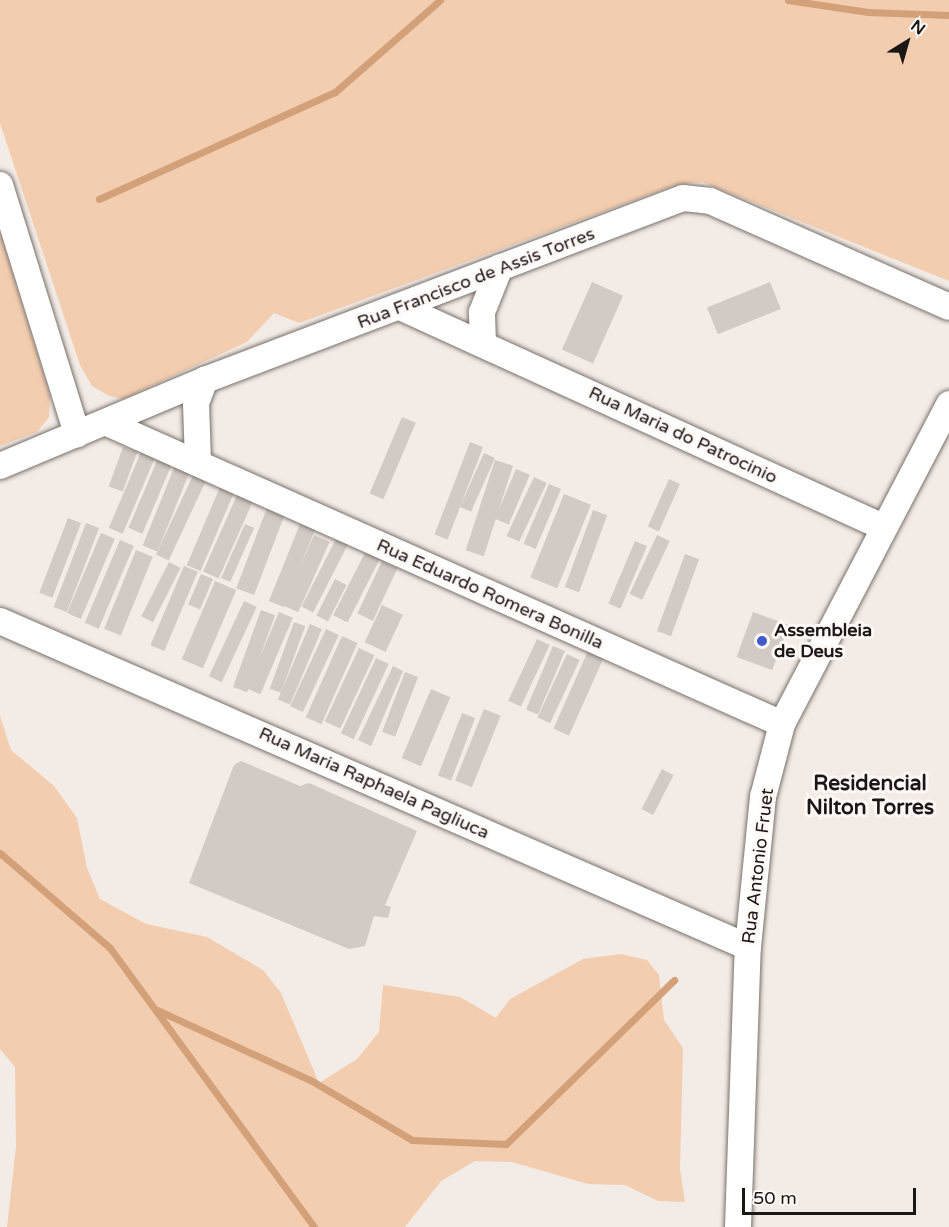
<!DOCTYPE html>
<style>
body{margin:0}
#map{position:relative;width:949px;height:1227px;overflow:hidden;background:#f3ebe5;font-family:"Varela Round",sans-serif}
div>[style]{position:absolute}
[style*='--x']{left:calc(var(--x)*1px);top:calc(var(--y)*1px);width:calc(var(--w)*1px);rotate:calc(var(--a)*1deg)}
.green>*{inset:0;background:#f3cdaf}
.stream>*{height:7px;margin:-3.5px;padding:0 3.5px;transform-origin:3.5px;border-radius:3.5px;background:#d2a079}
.building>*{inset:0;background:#d2cac4;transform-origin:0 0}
.roads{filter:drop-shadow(0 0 2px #79716c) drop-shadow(0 0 2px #79716c)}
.minor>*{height:26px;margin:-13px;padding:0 13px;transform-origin:13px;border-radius:13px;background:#fff}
.dots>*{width:16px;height:16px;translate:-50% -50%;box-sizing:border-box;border:3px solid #fef9f5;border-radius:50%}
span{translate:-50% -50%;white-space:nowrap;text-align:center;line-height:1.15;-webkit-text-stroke:6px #fef9f5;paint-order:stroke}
.street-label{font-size:18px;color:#1a1715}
.poi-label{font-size:18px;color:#1a1715;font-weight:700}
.left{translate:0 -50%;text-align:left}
.quarter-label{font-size:21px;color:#1a1715;font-weight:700}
.north{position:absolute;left:877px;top:12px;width:60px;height:60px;-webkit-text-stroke:4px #fef9f5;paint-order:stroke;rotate:37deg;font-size:16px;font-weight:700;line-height:24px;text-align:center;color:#1a1715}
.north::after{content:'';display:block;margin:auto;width:21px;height:27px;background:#1a1715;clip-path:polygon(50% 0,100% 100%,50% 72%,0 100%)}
.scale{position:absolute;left:742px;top:1188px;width:174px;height:27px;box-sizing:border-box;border:3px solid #1a1715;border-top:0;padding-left:8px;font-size:18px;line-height:21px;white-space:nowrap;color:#1a1715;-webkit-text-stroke:4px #fef9f5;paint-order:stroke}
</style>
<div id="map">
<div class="green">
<div style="clip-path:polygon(0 0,949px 0,949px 281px,702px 182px,676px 185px,299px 323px,274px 313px,247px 342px,123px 399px,109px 396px,92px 386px,80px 365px,0 123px)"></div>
<div style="clip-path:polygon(0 233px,50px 395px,49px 417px,37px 432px,0 446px)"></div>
<div style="clip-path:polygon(0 716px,11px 750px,54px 786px,77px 818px,87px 868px,100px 899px,146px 924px,207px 937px,263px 970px,281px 993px,319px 1083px,357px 1059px,379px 1032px,383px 985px,460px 997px,496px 1018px,510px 999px,583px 959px,621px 954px,647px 960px,659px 975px,664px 1020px,683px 1048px,680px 1169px,685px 1202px,658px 1201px,625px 1185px,588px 1184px,512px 1162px,475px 1161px,441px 1181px,405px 1227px,7px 1227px,16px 1146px,15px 1067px,0 1049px)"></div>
</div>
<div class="stream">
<div style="--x:788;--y:0;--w:81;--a:8.5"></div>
<div style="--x:868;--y:12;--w:81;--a:2.1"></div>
<div style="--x:99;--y:199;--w:259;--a:-24.4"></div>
<div style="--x:335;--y:92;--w:140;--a:-41.2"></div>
<div style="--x:0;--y:853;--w:145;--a:40.8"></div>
<div style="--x:110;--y:948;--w:346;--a:53.8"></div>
<div style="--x:157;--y:1010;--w:170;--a:24.6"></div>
<div style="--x:312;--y:1081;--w:116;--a:30.5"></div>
<div style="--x:412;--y:1140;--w:94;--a:2.4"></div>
<div style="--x:506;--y:1144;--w:235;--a:-44.3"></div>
</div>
<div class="building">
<div style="left:592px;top:282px;width:34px;height:74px;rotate:24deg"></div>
<div style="left:770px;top:282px;width:29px;height:68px;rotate:68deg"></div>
<div style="left:402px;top:417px;width:15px;height:83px;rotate:23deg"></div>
<div style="left:470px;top:442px;width:14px;height:99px;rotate:21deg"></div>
<div style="left:144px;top:445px;width:15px;height:90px;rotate:23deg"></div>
<div style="left:123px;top:447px;width:15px;height:42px;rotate:20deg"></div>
<div style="left:484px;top:453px;width:12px;height:59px;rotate:24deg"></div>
<div style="left:159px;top:456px;width:15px;height:78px;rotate:23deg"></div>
<div style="left:495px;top:460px;width:19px;height:95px;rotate:18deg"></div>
<div style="left:176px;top:463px;width:16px;height:89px;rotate:22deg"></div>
<div style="left:516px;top:469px;width:15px;height:54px;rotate:23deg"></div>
<div style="left:194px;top:473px;width:14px;height:90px;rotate:25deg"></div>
<div style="left:534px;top:477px;width:14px;height:65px;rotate:25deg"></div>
<div style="left:669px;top:479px;width:12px;height:52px;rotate:24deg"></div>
<div style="left:549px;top:484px;width:13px;height:65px;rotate:23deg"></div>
<div style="left:220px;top:487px;width:15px;height:85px;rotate:23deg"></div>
<div style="left:238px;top:493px;width:17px;height:86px;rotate:24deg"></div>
<div style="left:564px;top:494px;width:29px;height:90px;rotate:22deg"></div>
<div style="left:267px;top:508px;width:19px;height:86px;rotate:21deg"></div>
<div style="left:593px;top:510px;width:15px;height:82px;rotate:20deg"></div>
<div style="left:68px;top:518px;width:14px;height:80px;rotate:21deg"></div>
<div style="left:86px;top:523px;width:14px;height:90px;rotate:21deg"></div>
<div style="left:245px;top:524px;width:10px;height:59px;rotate:24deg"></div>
<div style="left:300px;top:524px;width:16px;height:83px;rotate:22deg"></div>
<div style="left:101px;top:533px;width:15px;height:87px;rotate:23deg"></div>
<div style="left:314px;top:535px;width:17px;height:77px;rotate:24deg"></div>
<div style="left:657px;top:535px;width:14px;height:65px;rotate:25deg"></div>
<div style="left:337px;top:537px;width:13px;height:78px;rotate:27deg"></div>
<div style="left:120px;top:540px;width:15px;height:90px;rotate:23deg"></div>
<div style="left:635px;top:541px;width:13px;height:68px;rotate:23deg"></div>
<div style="left:370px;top:543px;width:16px;height:81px;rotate:27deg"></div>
<div style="left:136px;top:550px;width:18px;height:85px;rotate:22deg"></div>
<div style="left:685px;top:554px;width:15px;height:82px;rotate:20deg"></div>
<div style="left:382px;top:561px;width:17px;height:58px;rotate:25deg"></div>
<div style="left:169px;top:562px;width:13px;height:61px;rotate:27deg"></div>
<div style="left:184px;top:566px;width:15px;height:86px;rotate:23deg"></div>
<div style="left:201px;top:574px;width:13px;height:33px;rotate:23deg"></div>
<div style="left:335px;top:579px;width:13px;height:41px;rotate:27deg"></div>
<div style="left:215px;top:581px;width:23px;height:85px;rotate:23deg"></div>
<div style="left:244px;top:601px;width:14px;height:83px;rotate:25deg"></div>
<div style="left:382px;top:605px;width:23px;height:41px;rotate:25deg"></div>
<div style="left:261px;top:610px;width:15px;height:82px;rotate:20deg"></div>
<div style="left:279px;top:612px;width:15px;height:83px;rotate:23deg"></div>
<div style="left:753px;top:612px;width:38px;height:48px;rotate:20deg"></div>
<div style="left:294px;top:622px;width:12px;height:71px;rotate:20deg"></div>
<div style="left:310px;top:624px;width:13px;height:82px;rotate:23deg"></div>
<div style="left:326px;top:629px;width:14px;height:85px;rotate:25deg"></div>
<div style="left:342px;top:636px;width:17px;height:89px;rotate:24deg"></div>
<div style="left:537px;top:639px;width:14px;height:68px;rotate:25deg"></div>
<div style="left:553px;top:646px;width:13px;height:69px;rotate:23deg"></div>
<div style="left:359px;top:648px;width:17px;height:81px;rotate:25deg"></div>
<div style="left:588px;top:651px;width:17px;height:85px;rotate:24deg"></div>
<div style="left:567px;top:654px;width:14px;height:70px;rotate:25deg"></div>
<div style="left:376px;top:658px;width:14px;height:83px;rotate:25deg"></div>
<div style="clip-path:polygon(393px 666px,403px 671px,371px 746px,358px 740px)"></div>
<div style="left:405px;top:672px;width:14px;height:64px;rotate:21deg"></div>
<div style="left:431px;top:689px;width:21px;height:75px;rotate:23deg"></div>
<div style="left:484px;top:709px;width:18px;height:77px;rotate:22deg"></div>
<div style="left:462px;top:713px;width:14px;height:67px;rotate:21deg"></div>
<div style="clip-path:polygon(241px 761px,300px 786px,309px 783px,417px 831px,385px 905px,391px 907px,388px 918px,374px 916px,365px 946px,349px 949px,189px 883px,234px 765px)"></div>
<div style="left:662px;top:769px;width:13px;height:45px;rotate:27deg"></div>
</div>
<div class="roads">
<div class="minor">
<div style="--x:0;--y:185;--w:261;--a:72.8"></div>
<div style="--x:400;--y:307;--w:531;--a:24.49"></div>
<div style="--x:483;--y:343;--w:31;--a:-92"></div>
<div style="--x:482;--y:312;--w:48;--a:-68.2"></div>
<div style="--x:107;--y:423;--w:739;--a:24.03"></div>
<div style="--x:198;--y:463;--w:60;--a:-91.9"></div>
<div style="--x:196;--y:403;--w:25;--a:-69"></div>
<div style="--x:0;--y:466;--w:222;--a:-22.8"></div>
<div style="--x:205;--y:380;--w:511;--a:-20.84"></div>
<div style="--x:683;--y:198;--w:27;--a:6"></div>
<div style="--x:710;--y:201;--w:261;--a:23.9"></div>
<div style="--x:0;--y:621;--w:816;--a:23.55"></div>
<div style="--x:738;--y:1227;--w:280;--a:-88"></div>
<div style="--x:748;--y:947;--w:151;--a:-84.3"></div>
<div style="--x:763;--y:797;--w:75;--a:-75.4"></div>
<div style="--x:782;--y:724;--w:361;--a:-62.4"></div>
</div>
</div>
<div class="dots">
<div style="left:762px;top:641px;background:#415acd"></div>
</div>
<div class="street-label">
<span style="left:476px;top:278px;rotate:-21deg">Rua Francisco de Assis Torres</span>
<span style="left:683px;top:435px;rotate:25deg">Rua Maria do Patrocinio</span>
<span style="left:490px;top:594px;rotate:24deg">Rua Eduardo Romera Bonilla</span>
<span style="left:374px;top:783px;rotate:24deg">Rua Maria Raphaela Pagliuca</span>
<span style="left:758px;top:866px;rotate:-83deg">Rua Antonio Fruet</span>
</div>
<div class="poi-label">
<span class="left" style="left:774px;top:641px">Assembleia<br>de Deus</span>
</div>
<div class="quarter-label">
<span style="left:870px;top:796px">Residencial<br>Nilton Torres</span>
</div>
<div class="north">N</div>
<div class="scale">50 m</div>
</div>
